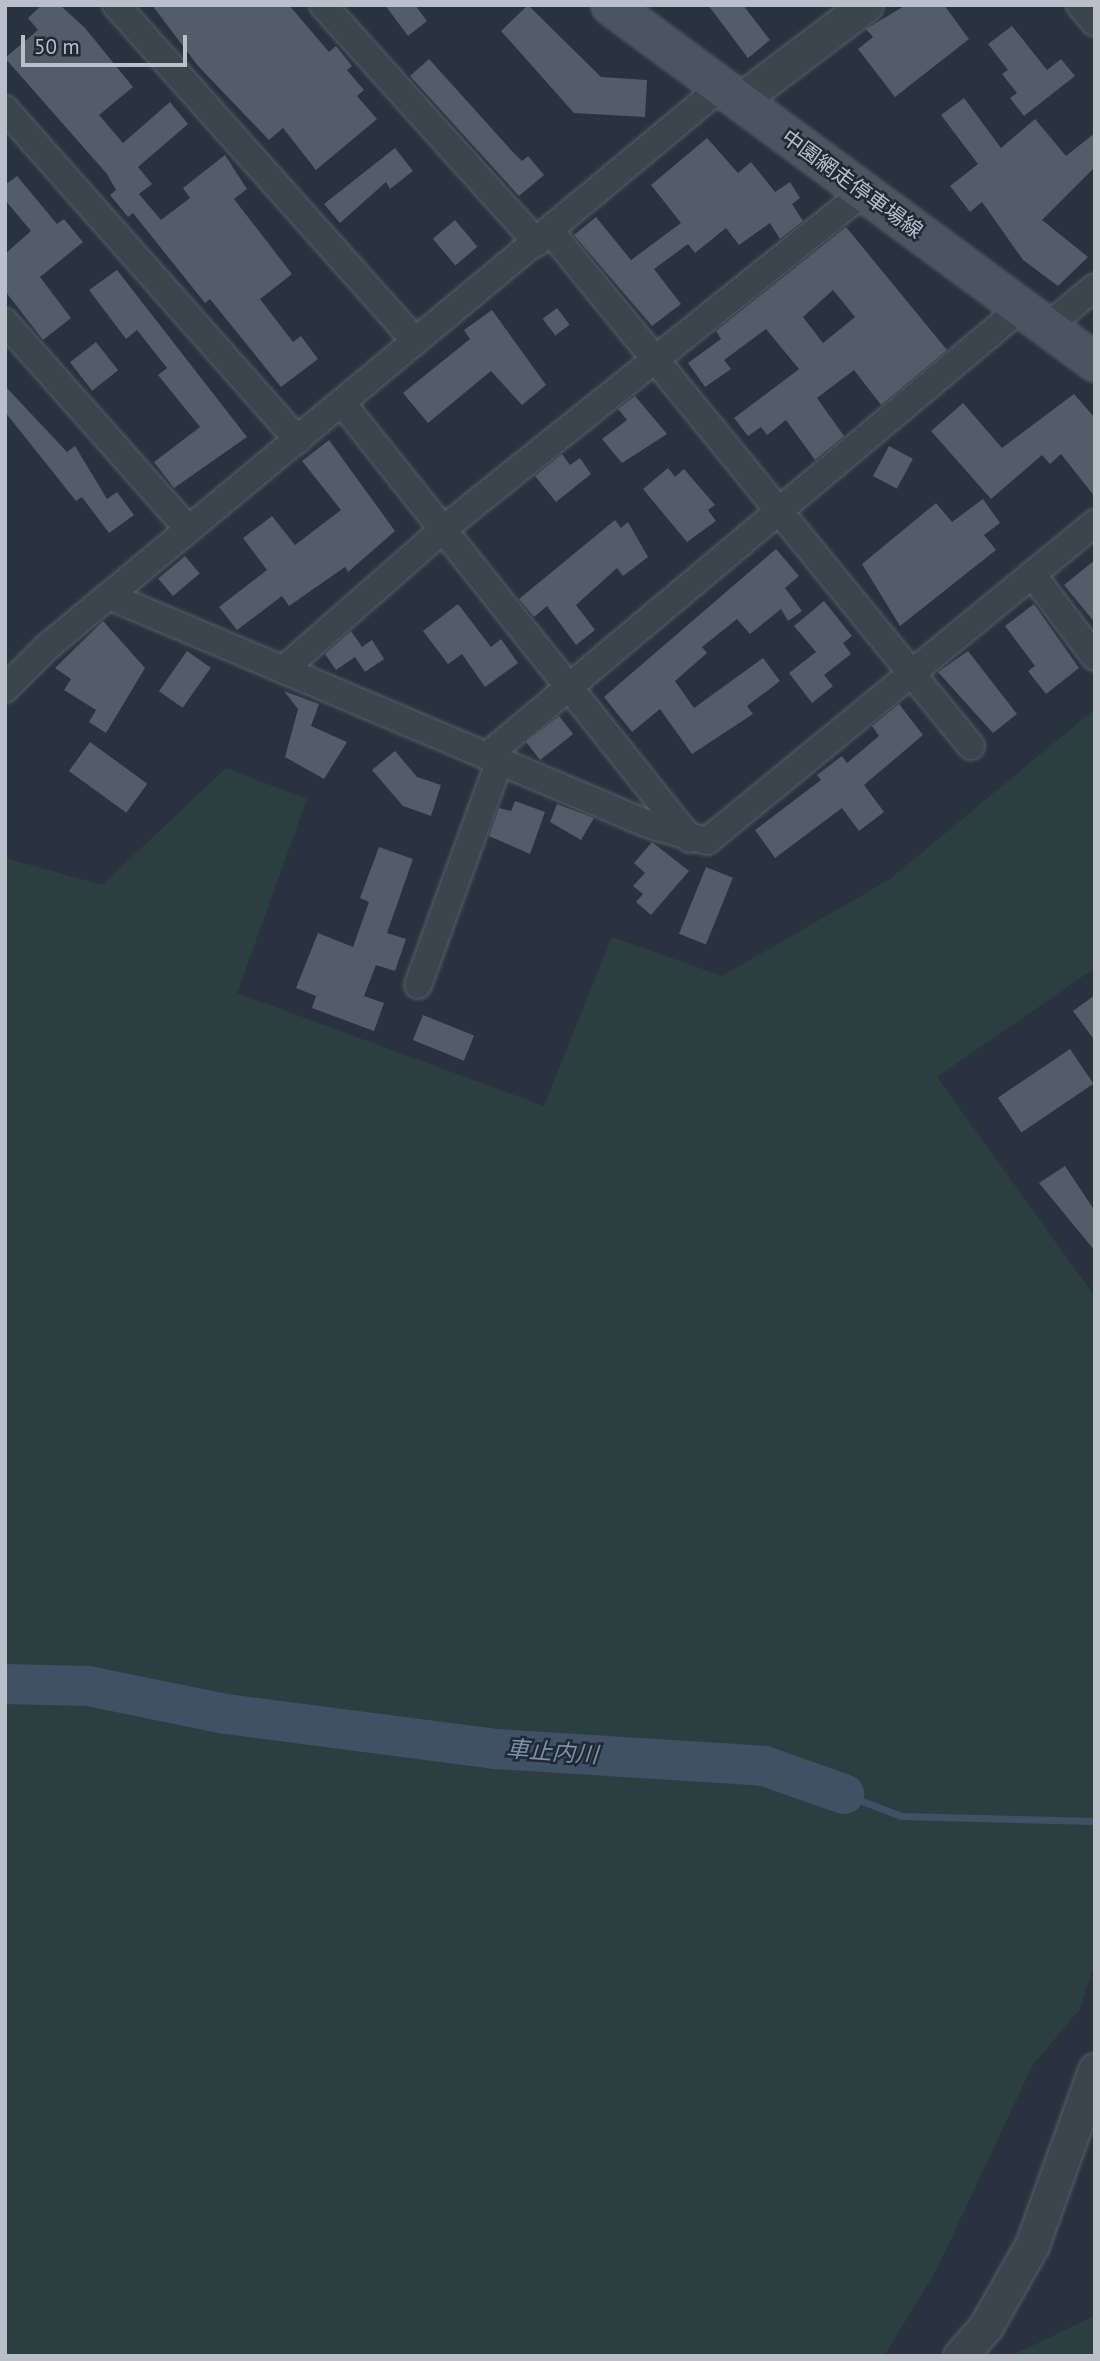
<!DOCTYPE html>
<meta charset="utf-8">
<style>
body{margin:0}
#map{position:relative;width:1100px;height:2361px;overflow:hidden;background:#29323e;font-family:"PT Sans","Noto Sans JP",sans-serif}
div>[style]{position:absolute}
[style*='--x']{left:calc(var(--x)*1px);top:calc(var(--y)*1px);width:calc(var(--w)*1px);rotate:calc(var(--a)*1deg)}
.green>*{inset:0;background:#2c3f40}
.stream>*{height:7px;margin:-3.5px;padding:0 3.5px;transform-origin:3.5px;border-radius:3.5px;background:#405165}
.river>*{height:40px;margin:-20px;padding:0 20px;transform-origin:20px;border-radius:20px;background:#405165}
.building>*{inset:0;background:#525d69;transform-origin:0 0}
.roads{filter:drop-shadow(0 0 2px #575f69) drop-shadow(0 0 2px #575f69)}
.minor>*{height:26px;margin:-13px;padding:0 13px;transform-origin:13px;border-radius:13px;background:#3c444e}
.tertiary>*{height:33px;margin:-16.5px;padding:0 16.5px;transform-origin:16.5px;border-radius:16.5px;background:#3c444e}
.secondary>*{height:37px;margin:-18.5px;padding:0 18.5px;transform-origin:18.5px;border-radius:18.5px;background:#4b5461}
span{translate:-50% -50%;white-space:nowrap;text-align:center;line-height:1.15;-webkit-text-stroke:5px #212934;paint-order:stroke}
.street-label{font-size:21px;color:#b9c0c9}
.water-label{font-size:23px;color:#7d91a9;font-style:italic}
.frame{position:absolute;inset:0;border:7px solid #b9c0c9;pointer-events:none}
.scale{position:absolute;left:21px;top:35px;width:166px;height:32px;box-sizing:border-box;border:4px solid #b9c0c9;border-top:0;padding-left:9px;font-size:21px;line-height:24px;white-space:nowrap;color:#b9c0c9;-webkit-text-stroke:5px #212934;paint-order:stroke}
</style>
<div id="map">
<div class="green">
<div style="clip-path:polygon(1095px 709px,1095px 968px,937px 1077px,1095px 1297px,1095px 1962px,1080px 2009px,1032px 2066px,936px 2271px,884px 2356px,5px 2356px,5px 858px,102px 885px,226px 768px,307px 799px,237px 993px,544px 1106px,612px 937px,722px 976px,890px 879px)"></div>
<div style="clip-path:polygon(1095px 2312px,1095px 2356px,1011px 2356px,1092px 2317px)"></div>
</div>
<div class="stream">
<div style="--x:844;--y:1794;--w:61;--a:21.1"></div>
<div style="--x:901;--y:1816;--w:194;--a:1.5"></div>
</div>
<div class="river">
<div style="--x:5;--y:1684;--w:83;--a:1.4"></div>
<div style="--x:88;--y:1686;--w:141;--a:11.5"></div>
<div style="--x:226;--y:1714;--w:273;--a:7.4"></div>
<div style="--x:497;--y:1749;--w:268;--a:3.6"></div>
<div style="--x:764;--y:1766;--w:85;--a:19.3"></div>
</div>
<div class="building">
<div style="clip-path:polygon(42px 5px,60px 5px,85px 28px,133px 87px,99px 115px,123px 143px,170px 102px,188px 124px,138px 167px,152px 184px,139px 194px,161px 220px,190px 198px,183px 188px,225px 155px,247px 189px,234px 199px,292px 274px,260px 299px,293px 342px,301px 336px,318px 359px,281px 387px,210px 299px,205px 303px,133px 213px,128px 217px,110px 195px,116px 190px,107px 174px,5px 58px,38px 30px,28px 18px)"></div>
<div style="clip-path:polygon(152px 5px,289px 5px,329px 52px,336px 46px,352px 66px,347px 70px,364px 90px,357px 96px,377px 119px,316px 170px,283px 128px,269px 140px,198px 66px)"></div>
<div style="clip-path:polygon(385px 5px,415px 5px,427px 21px,408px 36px)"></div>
<div style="clip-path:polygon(528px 5px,601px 77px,647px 80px,645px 117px,574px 113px,501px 31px)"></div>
<div style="clip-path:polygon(708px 5px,743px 5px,770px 40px,748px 58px)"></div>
<div style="clip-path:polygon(906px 5px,944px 5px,969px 39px,895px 97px,858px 49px,873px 37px,866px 29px)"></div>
<div style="clip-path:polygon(1012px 26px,1047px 70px,1061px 59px,1075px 76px,1024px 116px,1010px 98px,1017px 93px,1002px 74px,1008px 70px,988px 44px)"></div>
<div style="clip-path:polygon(429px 59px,512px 151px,522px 161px,528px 156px,544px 175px,519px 196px,410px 76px)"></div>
<div style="clip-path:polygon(964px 98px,1001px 148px,1035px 119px,1066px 156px,1095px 133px,1095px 167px,1042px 220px,1088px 257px,1058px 286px,1023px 260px,982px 202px,970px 212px,950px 186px,978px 164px,941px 115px)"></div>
<div style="clip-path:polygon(707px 138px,738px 173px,751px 162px,775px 192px,790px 182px,800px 198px,792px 204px,803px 221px,780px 239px,770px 223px,739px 245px,726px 228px,695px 253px,688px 244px,654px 269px,681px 304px,652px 326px,574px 235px,596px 217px,631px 260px,681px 223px,651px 185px)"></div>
<div style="clip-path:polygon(395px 148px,413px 171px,390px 189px,386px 182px,340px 223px,324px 204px)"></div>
<div style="clip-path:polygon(17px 176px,57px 224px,64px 219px,83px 242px,40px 277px,71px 318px,43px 340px,5px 291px,5px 254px,31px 231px,5px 200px,5px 185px)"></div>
<div style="left:455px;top:220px;width:35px;height:29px;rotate:50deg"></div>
<div style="clip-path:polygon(evenodd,846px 227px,947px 350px,881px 405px,854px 370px,817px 398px,844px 436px,815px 460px,786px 420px,767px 435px,761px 427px,748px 436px,734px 418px,799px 369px,766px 329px,724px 360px,731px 369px,705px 387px,688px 363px,721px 339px,716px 331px,846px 227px,833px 290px,855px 317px,823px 343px,803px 317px,833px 290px)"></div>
<div style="clip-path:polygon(117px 270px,247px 437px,174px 488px,154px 462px,200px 427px,158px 375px,167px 368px,137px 330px,126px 339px,89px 290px)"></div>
<div style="left:557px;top:308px;width:21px;height:18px;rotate:53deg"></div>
<div style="clip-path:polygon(492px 310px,546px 385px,522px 405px,491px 371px,428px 423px,403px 393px,470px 339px,464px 330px)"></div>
<div style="left:96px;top:342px;width:36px;height:33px;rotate:52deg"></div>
<div style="clip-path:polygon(5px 386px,67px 452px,75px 446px,107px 499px,117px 492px,134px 515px,109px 533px,82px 497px,76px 501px,5px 412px)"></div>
<div style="clip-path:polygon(1074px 394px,1095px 418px,1095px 497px,1061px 454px,1050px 464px,1042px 455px,991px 499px,931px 431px,963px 403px,1002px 448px)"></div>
<div style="clip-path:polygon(635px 396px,667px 434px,622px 463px,602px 439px,627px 420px,618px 409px)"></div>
<div style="clip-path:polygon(329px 440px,395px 531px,348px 572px,345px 567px,289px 606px,282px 596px,237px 630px,219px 607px,267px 570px,243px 538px,272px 516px,295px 545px,341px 510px,302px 461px)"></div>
<div style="left:889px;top:446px;width:27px;height:34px;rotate:28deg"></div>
<div style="clip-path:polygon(562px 454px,570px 465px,580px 458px,591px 474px,556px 502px,535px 476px)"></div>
<div style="clip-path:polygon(668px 468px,675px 477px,684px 469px,715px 505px,708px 510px,716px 521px,687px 542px,643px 489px)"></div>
<div style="clip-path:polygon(983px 499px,1000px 523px,984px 535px,996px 550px,900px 626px,862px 564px,936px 503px,952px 522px)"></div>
<div style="clip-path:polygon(615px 520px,621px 528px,628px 522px,648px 557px,623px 576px,617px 568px,576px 605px,595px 630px,576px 645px,547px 606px,534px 617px,519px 599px)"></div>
<div style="clip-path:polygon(776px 549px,799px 576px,785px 588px,802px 611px,788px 621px,781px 609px,750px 634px,737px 619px,702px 647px,707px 653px,675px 681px,694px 708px,763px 658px,780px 681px,747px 706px,753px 714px,692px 754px,660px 709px,632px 732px,604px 697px)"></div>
<div style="left:185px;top:556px;width:23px;height:35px;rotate:50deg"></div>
<div style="clip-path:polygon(1095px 560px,1095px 623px,1064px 585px)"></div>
<div style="clip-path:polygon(824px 601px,852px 636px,843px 643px,851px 654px,824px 675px,833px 686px,812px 703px,789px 673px,816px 652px,794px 626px)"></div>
<div style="clip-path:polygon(458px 604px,491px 647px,501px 639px,518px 663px,485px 687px,462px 654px,448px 664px,423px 631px)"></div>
<div style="clip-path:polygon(1034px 604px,1079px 668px,1046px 694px,1028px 671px,1035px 666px,1005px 626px)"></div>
<div style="clip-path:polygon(103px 621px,145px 668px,106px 733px,89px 722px,96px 710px,64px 690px,71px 679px,55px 668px)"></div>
<div style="clip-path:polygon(351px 631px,362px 647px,372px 640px,384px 659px,365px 672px,355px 657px,336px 670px,325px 654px)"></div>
<div style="left:187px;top:651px;width:29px;height:49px;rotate:35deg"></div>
<div style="clip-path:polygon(968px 651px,1017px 714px,993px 733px,938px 672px)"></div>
<div style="clip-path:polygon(284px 691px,319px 704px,311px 726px,347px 742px,324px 779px,285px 757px,298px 709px)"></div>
<div style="clip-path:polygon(899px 704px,923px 735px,864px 785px,884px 812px,859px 831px,842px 808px,775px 858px,755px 830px,821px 780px,817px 775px,842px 756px,847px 763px,879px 736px,872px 726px)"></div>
<div style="left:559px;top:716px;width:23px;height:42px;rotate:52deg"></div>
<div style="left:90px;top:742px;width:71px;height:36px;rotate:36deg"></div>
<div style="clip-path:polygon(395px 751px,417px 777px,441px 785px,431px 816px,403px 806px,372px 770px)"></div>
<div style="clip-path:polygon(515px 801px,545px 812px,530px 854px,489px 836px,499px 808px,511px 811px)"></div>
<div style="clip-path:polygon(557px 804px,594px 818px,581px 840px,550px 822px)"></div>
<div style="clip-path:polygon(652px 842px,689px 871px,651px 915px,636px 902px,643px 894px,633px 886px,645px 873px,634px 863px)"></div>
<div style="clip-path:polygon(379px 847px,413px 859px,387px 933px,406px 939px,395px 971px,376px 965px,364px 996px,384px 1003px,374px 1031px,312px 1008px,316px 996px,296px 988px,318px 933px,353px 947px,369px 902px,360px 898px)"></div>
<div style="left:706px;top:867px;width:29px;height:72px;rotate:22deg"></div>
<div style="clip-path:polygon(1095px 995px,1095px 1041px,1073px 1011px)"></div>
<div style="left:423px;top:1015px;width:55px;height:27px;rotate:22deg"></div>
<div style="left:1070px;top:1049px;width:42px;height:87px;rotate:56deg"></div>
<div style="clip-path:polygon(1065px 1166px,1095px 1211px,1095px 1251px,1039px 1183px)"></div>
</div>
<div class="roads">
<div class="minor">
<div style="--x:116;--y:5;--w:448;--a:48.3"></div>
<div style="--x:323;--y:5;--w:320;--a:48"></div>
<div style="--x:1080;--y:5;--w:23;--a:50"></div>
<div style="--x:5;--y:109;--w:442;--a:48.5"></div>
<div style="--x:551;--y:232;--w:664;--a:50.75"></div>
<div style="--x:5;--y:322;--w:276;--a:48.5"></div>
<div style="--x:1047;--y:327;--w:62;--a:-39.8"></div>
<div style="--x:342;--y:403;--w:558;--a:51.4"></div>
<div style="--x:1032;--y:574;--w:104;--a:52.8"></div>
<div style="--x:109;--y:596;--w:587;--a:22.94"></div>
<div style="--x:650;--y:825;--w:59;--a:15.7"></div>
<div style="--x:707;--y:841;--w:502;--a:-39.34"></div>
<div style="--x:283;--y:670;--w:210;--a:-41.3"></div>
<div style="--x:441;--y:531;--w:541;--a:-38.69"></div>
<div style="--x:5;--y:689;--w:59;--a:-45"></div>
<div style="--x:47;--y:647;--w:875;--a:-39.71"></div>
<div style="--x:488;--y:755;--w:696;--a:-39.98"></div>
<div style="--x:418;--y:985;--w:239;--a:-70"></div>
</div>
<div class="tertiary">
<div style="--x:739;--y:101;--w:159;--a:-37.1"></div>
<div style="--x:960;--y:2356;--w:40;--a:-49"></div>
<div style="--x:986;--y:2326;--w:93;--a:-60.4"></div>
<div style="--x:1032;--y:2245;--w:186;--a:-70.2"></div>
</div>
<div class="secondary">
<div style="--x:610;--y:5;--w:602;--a:36.36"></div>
</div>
</div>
<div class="street-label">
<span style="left:852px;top:184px;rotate:36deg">中園網走停車場線</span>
</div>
<div class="water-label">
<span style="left:552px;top:1752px;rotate:4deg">車止内川</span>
</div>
<div class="frame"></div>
<div class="scale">50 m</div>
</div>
